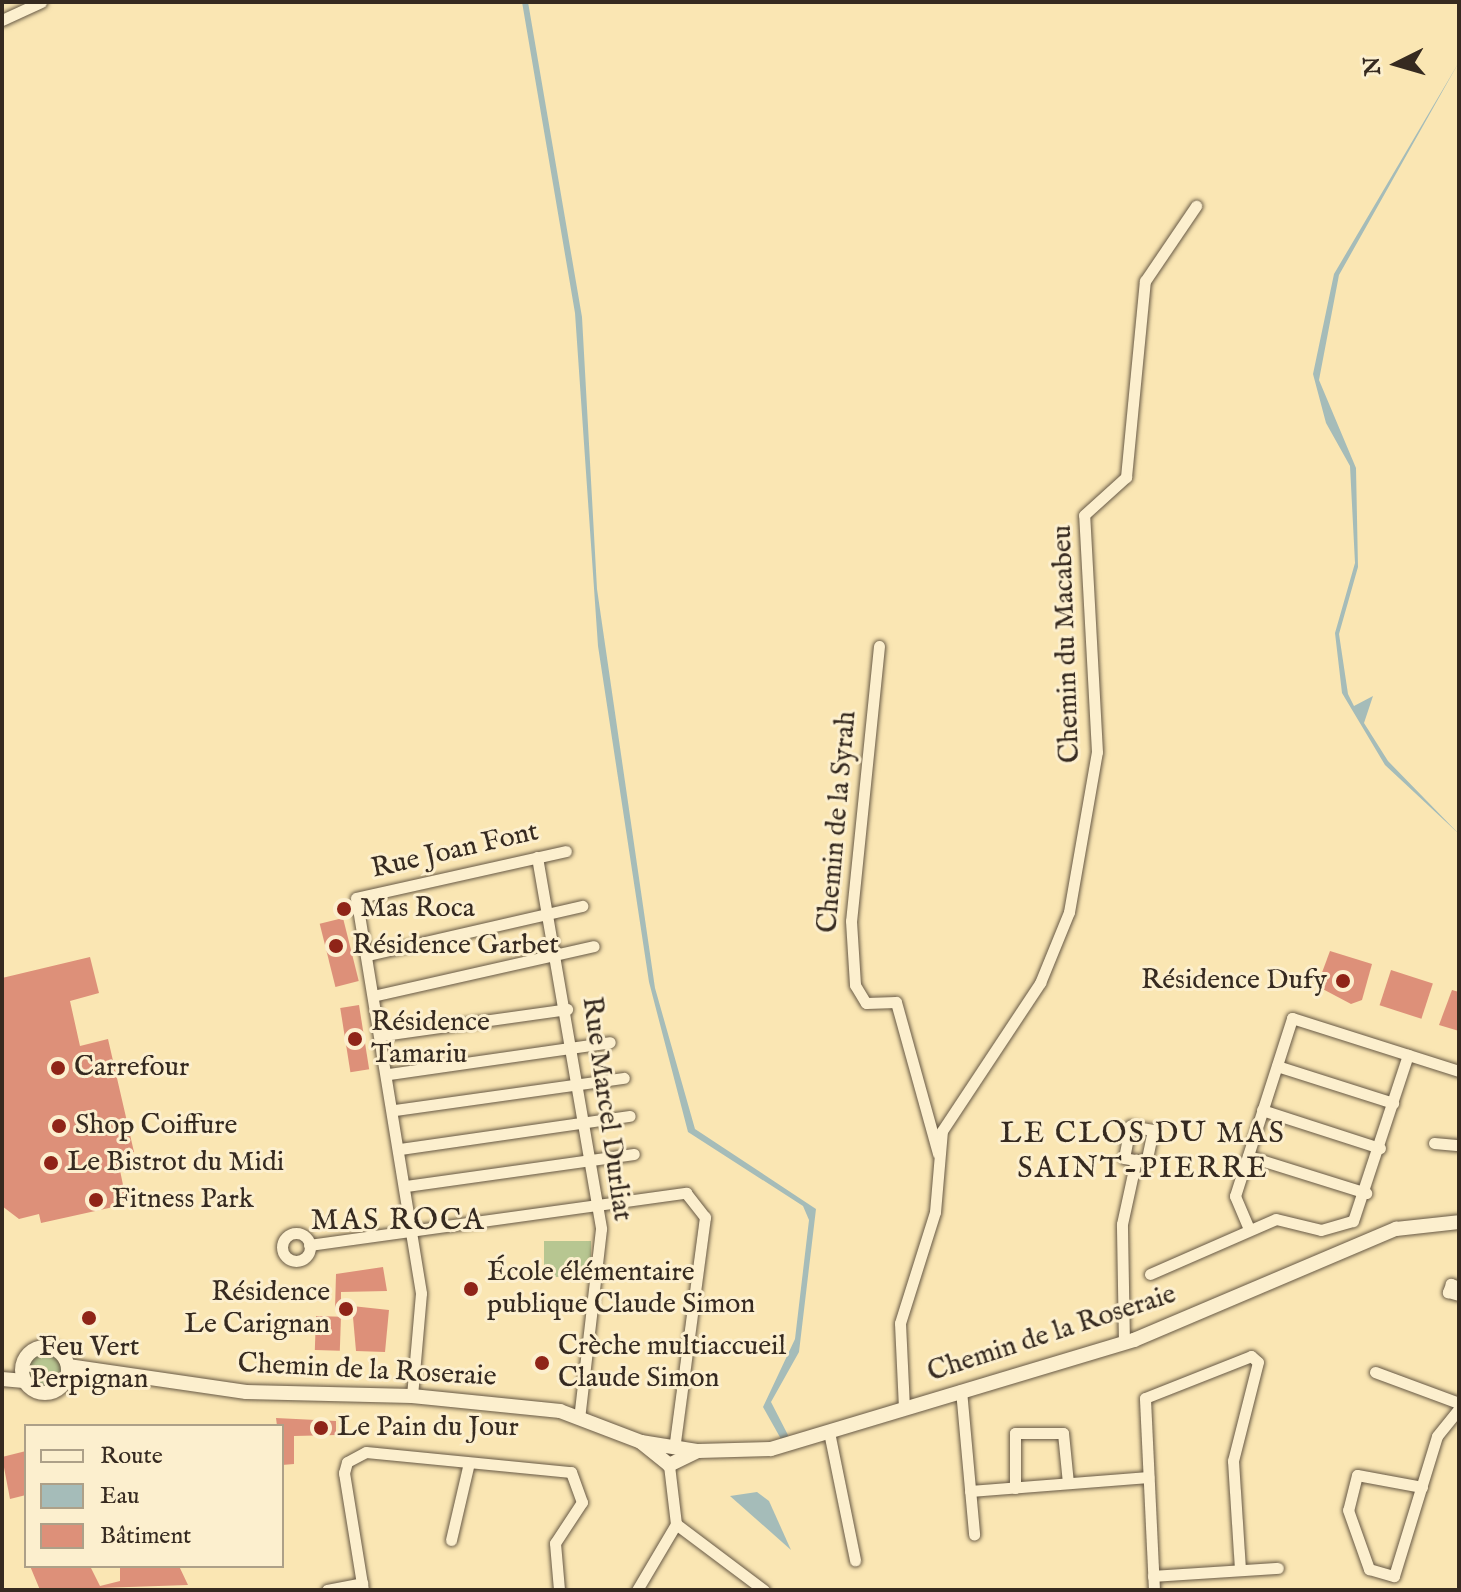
<!DOCTYPE html>
<meta charset="utf-8">
<style>
body{margin:0}
#map{position:relative;width:1461px;height:1592px;overflow:hidden;background:#fae6b3;font-family:"IM FELL English",serif}
div>[style]{position:absolute}
[style*='--x']{left:calc(var(--x)*1px);top:calc(var(--y)*1px);width:calc(var(--w)*1px);rotate:calc(var(--a)*1deg)}
.green>*{inset:0;background:#b7c691;transform-origin:0 0}
.round{border-radius:50%}
.water>*{inset:0;background:#a5bcb9}
.building>*{inset:0;background:#dd9079;transform-origin:0 0}
.roads{filter:drop-shadow(0 0 2px #675945) drop-shadow(0 0 2px #675945)}
.minor>*{height:11px;margin:-5.5px;padding:0 5.5px;transform-origin:5.5px;border-radius:5.5px;background:#fcefce}
.minor>.ring{margin:-5.5px;padding:0;box-sizing:content-box;background:none;border:11px solid #fcefce;border-radius:50%}
.tertiary>*{height:14px;margin:-7px;padding:0 7px;transform-origin:7px;border-radius:7px;background:#fcefce}
.tertiary>.ring{margin:-7px;padding:0;box-sizing:content-box;background:none;border:14px solid #fcefce;border-radius:50%}
.dots>*{width:22px;height:22px;translate:-50% -50%;box-sizing:border-box;border:4px solid #fcefce;border-radius:50%}
span{translate:-50% -50%;white-space:nowrap;text-align:center;line-height:1.15;-webkit-text-stroke:6px #fcefce;paint-order:stroke}
.street-label{font-size:28px;color:#362a20}
.poi-label{font-size:28px;color:#362a20}
.left{translate:0 -50%;text-align:left}
.right{translate:-100% -50%;text-align:right}
.neighbourhood-label{font-size:30px;color:#362a20;letter-spacing:2px}
.frame{position:absolute;inset:0;border:4px solid #362a20;pointer-events:none}
.legend{position:absolute;left:24px;top:1424px;width:260px;height:144px;box-sizing:border-box;background:#fcefce;border:2px solid #ada088;margin:0;padding:10px 14px;list-style:none;font-size:24px;color:#362a20}
.legend li{display:flex;align-items:center;gap:16px;height:40px}
.legend b{width:40px;border:2px solid #ada088}
.north{position:absolute;left:1357px;top:24px;width:80px;height:80px;-webkit-text-stroke:6px #fcefce;paint-order:stroke;rotate:265deg;font-size:22px;font-weight:700;line-height:32px;text-align:center;color:#362a20}
.north::after{content:'';display:block;margin:auto;width:28px;height:36px;background:#362a20;clip-path:polygon(50% 0,100% 100%,50% 72%,0 100%)}
</style>
<div id="map">
<div class="green">
<div style="left:544px;top:1241px;width:47px;height:36px"></div>
<div class="round" style="left:22px;top:1347px;width:46px;height:46px"></div>
</div>
<div class="water">
<div style="clip-path:polygon(522px 2px,528px 2px,582px 317px,597px 589px,655px 988px,695px 1129px,816px 1209px,799px 1352px,771px 1402px,789px 1437px,781px 1439px,763px 1407px,795px 1339px,809px 1220px,803px 1206px,688px 1132px,649px 982px,598px 646px,575px 313px)"></div>
<div style="clip-path:polygon(1459px 62px,1339px 275px,1319px 380px,1356px 468px,1358px 567px,1339px 634px,1348px 694px,1354px 706px,1373px 696px,1364px 723px,1388px 761px,1459px 834px,1385px 765px,1342px 693px,1335px 633px,1355px 563px,1350px 466px,1326px 423px,1313px 374px,1334px 274px)"></div>
<div style="clip-path:polygon(757px 1492px,769px 1501px,791px 1550px,730px 1496px)"></div>
</div>
<div class="building">
<div style="left:343px;top:918px;width:65px;height:24px;rotate:76deg"></div>
<div style="clip-path:polygon(1330px 951px,1372px 964px,1362px 1000px,1351px 1004px,1317px 986px)"></div>
<div style="clip-path:polygon(90px 957px,99px 993px,70px 1001px,80px 1046px,108px 1039px,134px 1152px,117px 1156px,127px 1204px,41px 1223px,39px 1214px,19px 1219px,2px 1206px,2px 978px)"></div>
<div style="left:1391px;top:970px;width:44px;height:37px;rotate:18deg"></div>
<div style="clip-path:polygon(1452px 990px,1459px 992px,1459px 1031px,1439px 1025px)"></div>
<div style="left:359px;top:1005px;width:65px;height:19px;rotate:81deg"></div>
<div style="clip-path:polygon(383px 1267px,387px 1291px,341px 1292px,341px 1309px,335px 1309px,336px 1274px)"></div>
<div style="clip-path:polygon(352px 1306px,389px 1310px,385px 1352px,356px 1351px)"></div>
<div style="left:316px;top:1316px;width:25px;height:34px;rotate:2deg"></div>
<div style="clip-path:polygon(276px 1418px,336px 1421px,336px 1435px,294px 1436px,294px 1464px,282px 1465px)"></div>
<div style="clip-path:polygon(26px 1451px,26px 1495px,10px 1499px,2px 1457px)"></div>
<div style="clip-path:polygon(30px 1566px,90px 1566px,100px 1586px,120px 1581px,120px 1566px,179px 1566px,188px 1585px,40px 1590px)"></div>
</div>
<div class="roads">
<div class="minor">
<div style="--x:2;--y:20;--w:43;--a:-24.8"></div>
<div style="--x:879;--y:646;--w:276;--a:95.8"></div>
<div style="--x:851;--y:921;--w:64;--a:86.4"></div>
<div style="--x:855;--y:985;--w:21;--a:59"></div>
<div style="--x:866;--y:1003;--w:30;--a:-2"></div>
<div style="--x:896;--y:1002;--w:157;--a:74.5"></div>
<div style="--x:537;--y:857;--w:377;--a:80.2"></div>
<div style="--x:601;--y:1229;--w:190;--a:96.6"></div>
<div style="--x:368;--y:955;--w:220;--a:-12.9"></div>
<div style="--x:377;--y:995;--w:222;--a:-12.7"></div>
<div style="--x:383;--y:1035;--w:186;--a:-8"></div>
<div style="--x:1277;--y:1066;--w:122;--a:17.7"></div>
<div style="--x:389;--y:1074;--w:223;--a:-8.2"></div>
<div style="--x:395;--y:1110;--w:231;--a:-8"></div>
<div style="--x:1262;--y:1110;--w:124;--a:17.9"></div>
<div style="--x:1130;--y:1126;--w:23;--a:10"></div>
<div style="--x:1153;--y:1130;--w:33;--a:102"></div>
<div style="--x:1146;--y:1162;--w:22;--a:-170"></div>
<div style="--x:1124;--y:1158;--w:33;--a:-79"></div>
<div style="--x:1434;--y:1143;--w:25;--a:5"></div>
<div style="--x:400;--y:1149;--w:232;--a:-8.2"></div>
<div style="--x:1248;--y:1156;--w:124;--a:17.4"></div>
<div style="--x:406;--y:1186;--w:230;--a:-8"></div>
<div style="--x:1249;--y:1229;--w:36;--a:-113"></div>
<div style="--x:1235;--y:1196;--w:187;--a:-72.2"></div>
<div style="--x:1292;--y:1018;--w:175;--a:17.6"></div>
<div class="ring" style="left:282px;top:1233px;width:17px;height:17px"></div>
<div style="--x:309;--y:1245;--w:381;--a:-7.9"></div>
<div style="--x:686;--y:1193;--w:31;--a:52"></div>
<div style="--x:705;--y:1217;--w:228;--a:97.6"></div>
<div style="--x:1150;--y:1274;--w:137;--a:-23.6"></div>
<div style="--x:1276;--y:1219;--w:46;--a:13.7"></div>
<div style="--x:1321;--y:1230;--w:33;--a:-16"></div>
<div style="--x:1353;--y:1221;--w:175;--a:-71.7"></div>
<div style="--x:1459;--y:1287;--w:9;--a:-159"></div>
<div style="--x:1451;--y:1284;--w:9;--a:111"></div>
<div style="--x:1448;--y:1292;--w:11;--a:15"></div>
<div style="--x:1124;--y:1343;--w:119;--a:-91"></div>
<div style="--x:1122;--y:1224;--w:66;--a:-77.7"></div>
<div style="--x:1375;--y:1372;--w:90;--a:20.3"></div>
<div style="--x:961;--y:1390;--w:145;--a:84.8"></div>
<div style="--x:412;--y:1396;--w:103;--a:-85"></div>
<div style="--x:421;--y:1293;--w:400;--a:-99.3"></div>
<div style="--x:356;--y:898;--w:215;--a:-12.6"></div>
<div style="--x:904;--y:1408;--w:85;--a:-92.7"></div>
<div style="--x:900;--y:1323;--w:116;--a:-72.5"></div>
<div style="--x:935;--y:1212;--w:81;--a:-85.1"></div>
<div style="--x:942;--y:1131;--w:178;--a:-56.5"></div>
<div style="--x:1040;--y:983;--w:77;--a:-67.8"></div>
<div style="--x:1069;--y:912;--w:162;--a:-80.1"></div>
<div style="--x:1097;--y:752;--w:237;--a:-93.1"></div>
<div style="--x:1084;--y:515;--w:57;--a:-42.1"></div>
<div style="--x:1126;--y:477;--w:197;--a:-84.5"></div>
<div style="--x:1145;--y:281;--w:91;--a:-55.8"></div>
<div style="--x:829;--y:1432;--w:131;--a:78.5"></div>
<div style="--x:1422;--y:1487;--w:66;--a:-169.5"></div>
<div style="--x:1357;--y:1475;--w:36;--a:104"></div>
<div style="--x:1348;--y:1510;--w:63;--a:70.4"></div>
<div style="--x:1369;--y:1569;--w:26;--a:16"></div>
<div style="--x:1394;--y:1576;--w:146;--a:-72.9"></div>
<div style="--x:1437;--y:1436;--w:35;--a:-51"></div>
<div style="--x:1015;--y:1488;--w:55;--a:-90"></div>
<div style="--x:1015;--y:1433;--w:48;--a:0"></div>
<div style="--x:1063;--y:1433;--w:50;--a:84.3"></div>
<div style="--x:970;--y:1491;--w:179;--a:-4.5"></div>
<div style="--x:676;--y:1524;--w:110;--a:36.9"></div>
<div style="--x:451;--y:1540;--w:75;--a:-76.9"></div>
<div style="--x:1153;--y:1576;--w:125;--a:-3.7"></div>
<div style="--x:327;--y:1590;--w:36;--a:-11"></div>
<div style="--x:363;--y:1590;--w:119;--a:-99.2"></div>
<div style="--x:344;--y:1473;--w:11;--a:-75"></div>
<div style="--x:347;--y:1462;--w:21;--a:-28"></div>
<div style="--x:366;--y:1452;--w:206;--a:5.6"></div>
<div style="--x:571;--y:1472;--w:32;--a:70"></div>
<div style="--x:582;--y:1502;--w:49;--a:123.4"></div>
<div style="--x:555;--y:1543;--w:47;--a:85.1"></div>
<div style="--x:637;--y:1590;--w:77;--a:-59.4"></div>
<div style="--x:676;--y:1524;--w:59;--a:-96.8"></div>
<div style="--x:1154;--y:1590;--w:192;--a:-92.7"></div>
<div style="--x:1145;--y:1398;--w:114;--a:-21.6"></div>
<div style="--x:1251;--y:1356;--w:9;--a:41"></div>
<div style="--x:1258;--y:1362;--w:102;--a:104.2"></div>
<div style="--x:1233;--y:1461;--w:109;--a:86.3"></div>
</div>
<div class="tertiary">
<div class="ring" style="left:22px;top:1347px;width:32px;height:32px"></div>
<div style="--x:68;--y:1366;--w:180;--a:8.3"></div>
<div style="--x:246;--y:1392;--w:166;--a:1.4"></div>
<div style="--x:412;--y:1396;--w:149;--a:5.8"></div>
<div style="--x:560;--y:1411;--w:87;--a:20.9"></div>
<div style="--x:641;--y:1442;--w:36;--a:39"></div>
<div style="--x:669;--y:1465;--w:32;--a:-26"></div>
<div style="--x:2;--y:1379;--w:22;--a:5"></div>
<div style="--x:641;--y:1442;--w:58;--a:9"></div>
<div style="--x:698;--y:1451;--w:73;--a:-1.6"></div>
<div style="--x:771;--y:1449;--w:379;--a:-16.7"></div>
<div style="--x:1134;--y:1340;--w:285;--a:-23"></div>
<div style="--x:1396;--y:1229;--w:63;--a:-6.3"></div>
</div>
</div>
<div class="dots">
<div style="left:344px;top:909px;background:#8f2418"></div>
<div style="left:336px;top:946px;background:#8f2418"></div>
<div style="left:1343px;top:981px;background:#8f2418"></div>
<div style="left:355px;top:1039px;background:#8f2418"></div>
<div style="left:58px;top:1068px;background:#8f2418"></div>
<div style="left:59px;top:1126px;background:#8f2418"></div>
<div style="left:51px;top:1163px;background:#8f2418"></div>
<div style="left:96px;top:1200px;background:#8f2418"></div>
<div style="left:471px;top:1289px;background:#8f2418"></div>
<div style="left:346px;top:1309px;background:#8f2418"></div>
<div style="left:89px;top:1318px;background:#8f2418"></div>
<div style="left:542px;top:1363px;background:#8f2418"></div>
<div style="left:321px;top:1428px;background:#8f2418"></div>
</div>
<div class="street-label">
<span style="left:1067px;top:644px;rotate:-92deg">Chemin du Macabeu</span>
<span style="left:838px;top:822px;rotate:-85deg">Chemin de la Syrah</span>
<span style="left:455px;top:851px;rotate:-13deg">Rue Joan Font</span>
<span style="left:606px;top:1109px;rotate:82deg">Rue Marcel Durliat</span>
<span style="left:1052px;top:1334px;rotate:-18deg">Chemin de la Roseraie</span>
<span style="left:367px;top:1371px;rotate:3deg">Chemin de la Roseraie</span>
</div>
<div class="poi-label">
<span class="left" style="left:360px;top:909px">Mas Roca</span>
<span class="left" style="left:352px;top:946px">Résidence Garbet</span>
<span class="right" style="left:1327px;top:981px">Résidence Dufy</span>
<span class="left" style="left:371px;top:1039px">Résidence<br>Tamariu</span>
<span class="left" style="left:74px;top:1068px">Carrefour</span>
<span class="left" style="left:75px;top:1126px">Shop Coiffure</span>
<span class="left" style="left:67px;top:1163px">Le Bistrot du Midi</span>
<span class="left" style="left:112px;top:1200px">Fitness Park</span>
<span class="left" style="left:487px;top:1289px">École élémentaire<br>publique Claude Simon</span>
<span class="right" style="left:330px;top:1309px">Résidence<br>Le Carignan</span>
<span class="left" style="left:558px;top:1363px">Crèche multiaccueil<br>Claude Simon</span>
<span style="left:89px;top:1364px">Feu Vert<br>Perpignan</span>
<span class="left" style="left:337px;top:1428px">Le Pain du Jour</span>
</div>
<div class="neighbourhood-label">
<span style="left:1143px;top:1151px">LE CLOS DU MAS<br>SAINT-PIERRE</span>
<span style="left:398px;top:1221px">MAS ROCA</span>
</div>
<div class="frame"></div>
<ul class="legend">
<li><b style="height:10px;background:#fcefce"></b>Route</li>
<li><b style="height:22px;background:#a5bcb9"></b>Eau</li>
<li><b style="height:22px;background:#dd9079"></b>Bâtiment</li>
</ul>
<div class="north">N</div>
</div>
